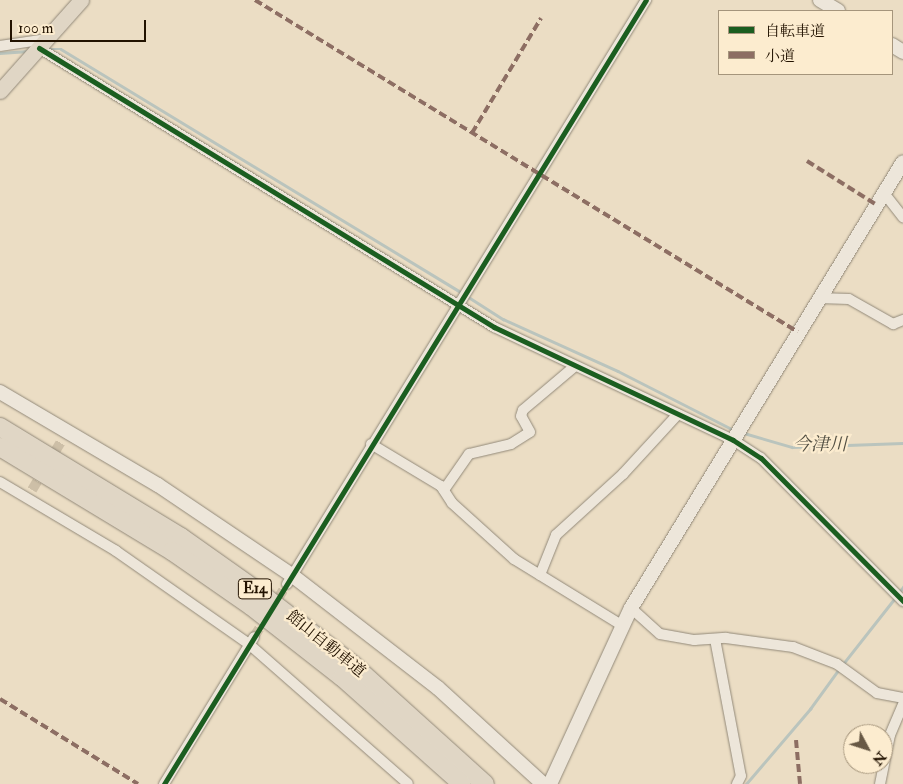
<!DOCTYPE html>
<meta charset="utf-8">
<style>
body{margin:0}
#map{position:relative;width:903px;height:784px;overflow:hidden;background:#ebddc4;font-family:"IM FELL Double Pica","Noto Serif JP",serif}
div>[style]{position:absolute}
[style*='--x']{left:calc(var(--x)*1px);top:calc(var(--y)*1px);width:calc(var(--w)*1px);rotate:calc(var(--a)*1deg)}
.stream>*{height:2.5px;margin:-1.25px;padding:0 1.25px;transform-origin:1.25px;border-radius:1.25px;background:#bac4bd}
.street-tunnel>*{height:10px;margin-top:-5px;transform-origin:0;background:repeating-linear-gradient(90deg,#cdbfa7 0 10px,transparent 0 15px)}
.roads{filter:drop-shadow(0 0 1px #928979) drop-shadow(0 0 1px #928979)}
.street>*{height:10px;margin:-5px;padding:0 5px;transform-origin:5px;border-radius:5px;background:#ede6da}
.secondary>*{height:14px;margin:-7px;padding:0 7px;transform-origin:7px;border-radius:7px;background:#ede6da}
.primary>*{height:15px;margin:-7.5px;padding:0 7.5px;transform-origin:7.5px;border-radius:7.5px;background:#e0d6c5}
.highway>*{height:18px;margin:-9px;padding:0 9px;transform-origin:9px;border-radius:9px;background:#e0d6c5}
.quiet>*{height:4px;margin-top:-2px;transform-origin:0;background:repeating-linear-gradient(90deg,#8d6e63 0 8px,transparent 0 12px)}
.cycleway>*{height:5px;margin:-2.5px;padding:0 2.5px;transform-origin:2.5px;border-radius:2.5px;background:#1b5e20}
span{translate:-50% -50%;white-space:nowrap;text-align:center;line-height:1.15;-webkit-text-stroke:4.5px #fceccf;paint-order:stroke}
.shield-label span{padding:1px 4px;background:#fceccf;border:1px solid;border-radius:4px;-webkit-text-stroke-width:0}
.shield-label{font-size:15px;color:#221200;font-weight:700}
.street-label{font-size:16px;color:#221200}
.water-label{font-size:18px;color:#504d41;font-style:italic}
.legend{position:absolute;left:718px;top:10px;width:175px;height:65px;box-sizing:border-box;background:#fceccf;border:1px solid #a5957c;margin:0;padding:6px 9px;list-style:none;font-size:15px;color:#221200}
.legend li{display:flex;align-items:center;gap:10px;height:25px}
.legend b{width:25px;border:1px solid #a5957c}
.north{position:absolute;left:843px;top:724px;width:50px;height:50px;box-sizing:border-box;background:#fceccf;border:1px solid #a5957c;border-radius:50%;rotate:130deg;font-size:14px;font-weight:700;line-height:20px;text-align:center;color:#221200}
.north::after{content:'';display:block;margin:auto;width:18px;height:22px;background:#685945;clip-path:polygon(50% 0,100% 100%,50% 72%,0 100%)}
.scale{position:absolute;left:10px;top:20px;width:136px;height:22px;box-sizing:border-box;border:2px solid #221200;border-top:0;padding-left:6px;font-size:15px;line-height:18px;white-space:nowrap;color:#221200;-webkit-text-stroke:4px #fceccf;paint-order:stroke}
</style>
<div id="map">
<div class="stream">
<div style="--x:49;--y:49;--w:12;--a:0"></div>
<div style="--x:61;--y:49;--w:469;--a:31.3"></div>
<div style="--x:0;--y:53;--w:28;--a:-4"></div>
<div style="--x:467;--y:296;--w:43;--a:32.6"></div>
<div style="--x:503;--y:319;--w:126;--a:24.3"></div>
<div style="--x:618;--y:371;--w:130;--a:27"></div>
<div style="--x:744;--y:433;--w:50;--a:16.3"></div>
<div style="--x:792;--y:447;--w:111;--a:-2.1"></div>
<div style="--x:898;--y:594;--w:9;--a:-54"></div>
<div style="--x:843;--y:664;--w:84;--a:-51.8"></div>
<div style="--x:746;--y:784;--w:99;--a:-49.5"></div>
<div style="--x:810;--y:709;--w:49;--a:-54.1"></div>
</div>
<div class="street-tunnel">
<div style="--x:32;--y:490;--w:58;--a:-59"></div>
<div style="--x:254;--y:637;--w:62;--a:-58.1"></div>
</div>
<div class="roads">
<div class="street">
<div style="--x:0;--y:46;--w:48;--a:-8.5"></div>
<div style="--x:39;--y:48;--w:534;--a:31.52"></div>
<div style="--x:494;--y:327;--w:264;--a:25.3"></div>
<div style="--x:733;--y:440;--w:33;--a:33"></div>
<div style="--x:761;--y:458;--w:202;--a:45.2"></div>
<div style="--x:884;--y:193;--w:31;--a:52"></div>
<div style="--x:818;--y:298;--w:31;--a:2"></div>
<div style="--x:849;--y:299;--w:51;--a:29.6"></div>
<div style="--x:893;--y:324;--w:11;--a:-22"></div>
<div style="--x:371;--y:444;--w:82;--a:31"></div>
<div style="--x:441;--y:486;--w:20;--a:57"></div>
<div style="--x:452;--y:503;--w:84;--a:42.1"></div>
<div style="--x:514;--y:559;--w:128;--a:31.6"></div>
<div style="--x:0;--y:482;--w:135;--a:30.7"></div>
<div style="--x:116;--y:551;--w:164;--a:35"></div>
<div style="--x:250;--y:645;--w:210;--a:41.3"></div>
<div style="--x:444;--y:490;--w:44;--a:-55.2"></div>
<div style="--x:469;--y:454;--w:43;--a:-13.4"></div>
<div style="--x:511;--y:444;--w:22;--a:-32"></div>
<div style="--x:530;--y:432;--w:18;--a:-119"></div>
<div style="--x:521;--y:416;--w:6;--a:-72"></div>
<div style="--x:523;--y:410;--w:68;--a:-40.2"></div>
<div style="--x:540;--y:575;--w:43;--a:-68.2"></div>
<div style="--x:556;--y:535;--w:91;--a:-42.3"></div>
<div style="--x:623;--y:474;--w:81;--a:-47.5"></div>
<div style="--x:287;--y:584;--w:686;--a:-58.42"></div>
<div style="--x:631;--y:608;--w:39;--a:42"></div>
<div style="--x:660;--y:634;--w:35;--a:10"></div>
<div style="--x:694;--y:640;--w:32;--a:-4"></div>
<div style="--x:726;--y:638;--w:68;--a:7.7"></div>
<div style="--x:793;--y:647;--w:47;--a:21.1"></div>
<div style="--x:837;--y:664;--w:49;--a:35.9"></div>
<div style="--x:877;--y:693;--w:26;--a:11"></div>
<div style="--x:715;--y:639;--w:139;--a:79.3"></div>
<div style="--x:741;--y:776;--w:9;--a:117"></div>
<div style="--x:164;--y:784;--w:172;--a:-58.5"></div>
<div style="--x:880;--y:784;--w:50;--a:-78.5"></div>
<div style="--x:890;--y:735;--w:33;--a:-67"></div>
</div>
<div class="secondary">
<div style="--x:820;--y:0;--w:21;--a:31"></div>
<div style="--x:892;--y:45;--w:13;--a:32"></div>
<div style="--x:0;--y:392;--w:183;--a:30.5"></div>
<div style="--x:158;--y:485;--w:163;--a:34"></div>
<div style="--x:293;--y:576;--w:183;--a:37.7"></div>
<div style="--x:438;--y:688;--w:142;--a:42.4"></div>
<div style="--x:550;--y:784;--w:194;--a:-65.3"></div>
<div style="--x:631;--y:608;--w:522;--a:-58.62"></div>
</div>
<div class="primary">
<div style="--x:0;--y:91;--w:122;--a:-48.3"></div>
</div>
<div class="highway">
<div style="--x:0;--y:427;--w:212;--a:31.3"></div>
<div style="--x:181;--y:537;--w:97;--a:35.3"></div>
<div style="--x:260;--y:593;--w:116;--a:37.7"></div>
<div style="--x:352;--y:664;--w:179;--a:42.1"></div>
<div style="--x:0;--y:447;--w:201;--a:31.2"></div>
<div style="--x:172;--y:551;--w:96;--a:34.8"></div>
<div style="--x:251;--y:606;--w:115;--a:38"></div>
<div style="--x:342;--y:677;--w:161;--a:41.7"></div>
</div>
</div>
<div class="quiet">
<div style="--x:255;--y:0;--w:636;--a:31.44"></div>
<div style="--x:472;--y:133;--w:134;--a:-59"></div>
<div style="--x:807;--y:161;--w:83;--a:32.2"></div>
<div style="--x:0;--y:699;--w:162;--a:31.6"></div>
<div style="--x:796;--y:740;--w:44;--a:84.8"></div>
</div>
<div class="cycleway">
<div style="--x:39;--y:48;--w:534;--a:31.52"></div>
<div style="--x:494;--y:327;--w:264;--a:25.3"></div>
<div style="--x:733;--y:440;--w:33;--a:33"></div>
<div style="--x:761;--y:458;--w:202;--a:45.2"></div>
<div style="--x:164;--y:784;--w:920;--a:-58.42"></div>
</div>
<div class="shield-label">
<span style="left:255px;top:589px">E14</span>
</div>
<div class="street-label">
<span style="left:326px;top:644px;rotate:39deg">館山自動車道</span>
</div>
<div class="water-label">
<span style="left:820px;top:445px">今津川</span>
</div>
<ul class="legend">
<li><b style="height:6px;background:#1b5e20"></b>自転車道</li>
<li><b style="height:6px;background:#8d6e63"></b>小道</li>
</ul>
<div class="north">N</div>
<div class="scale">100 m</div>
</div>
